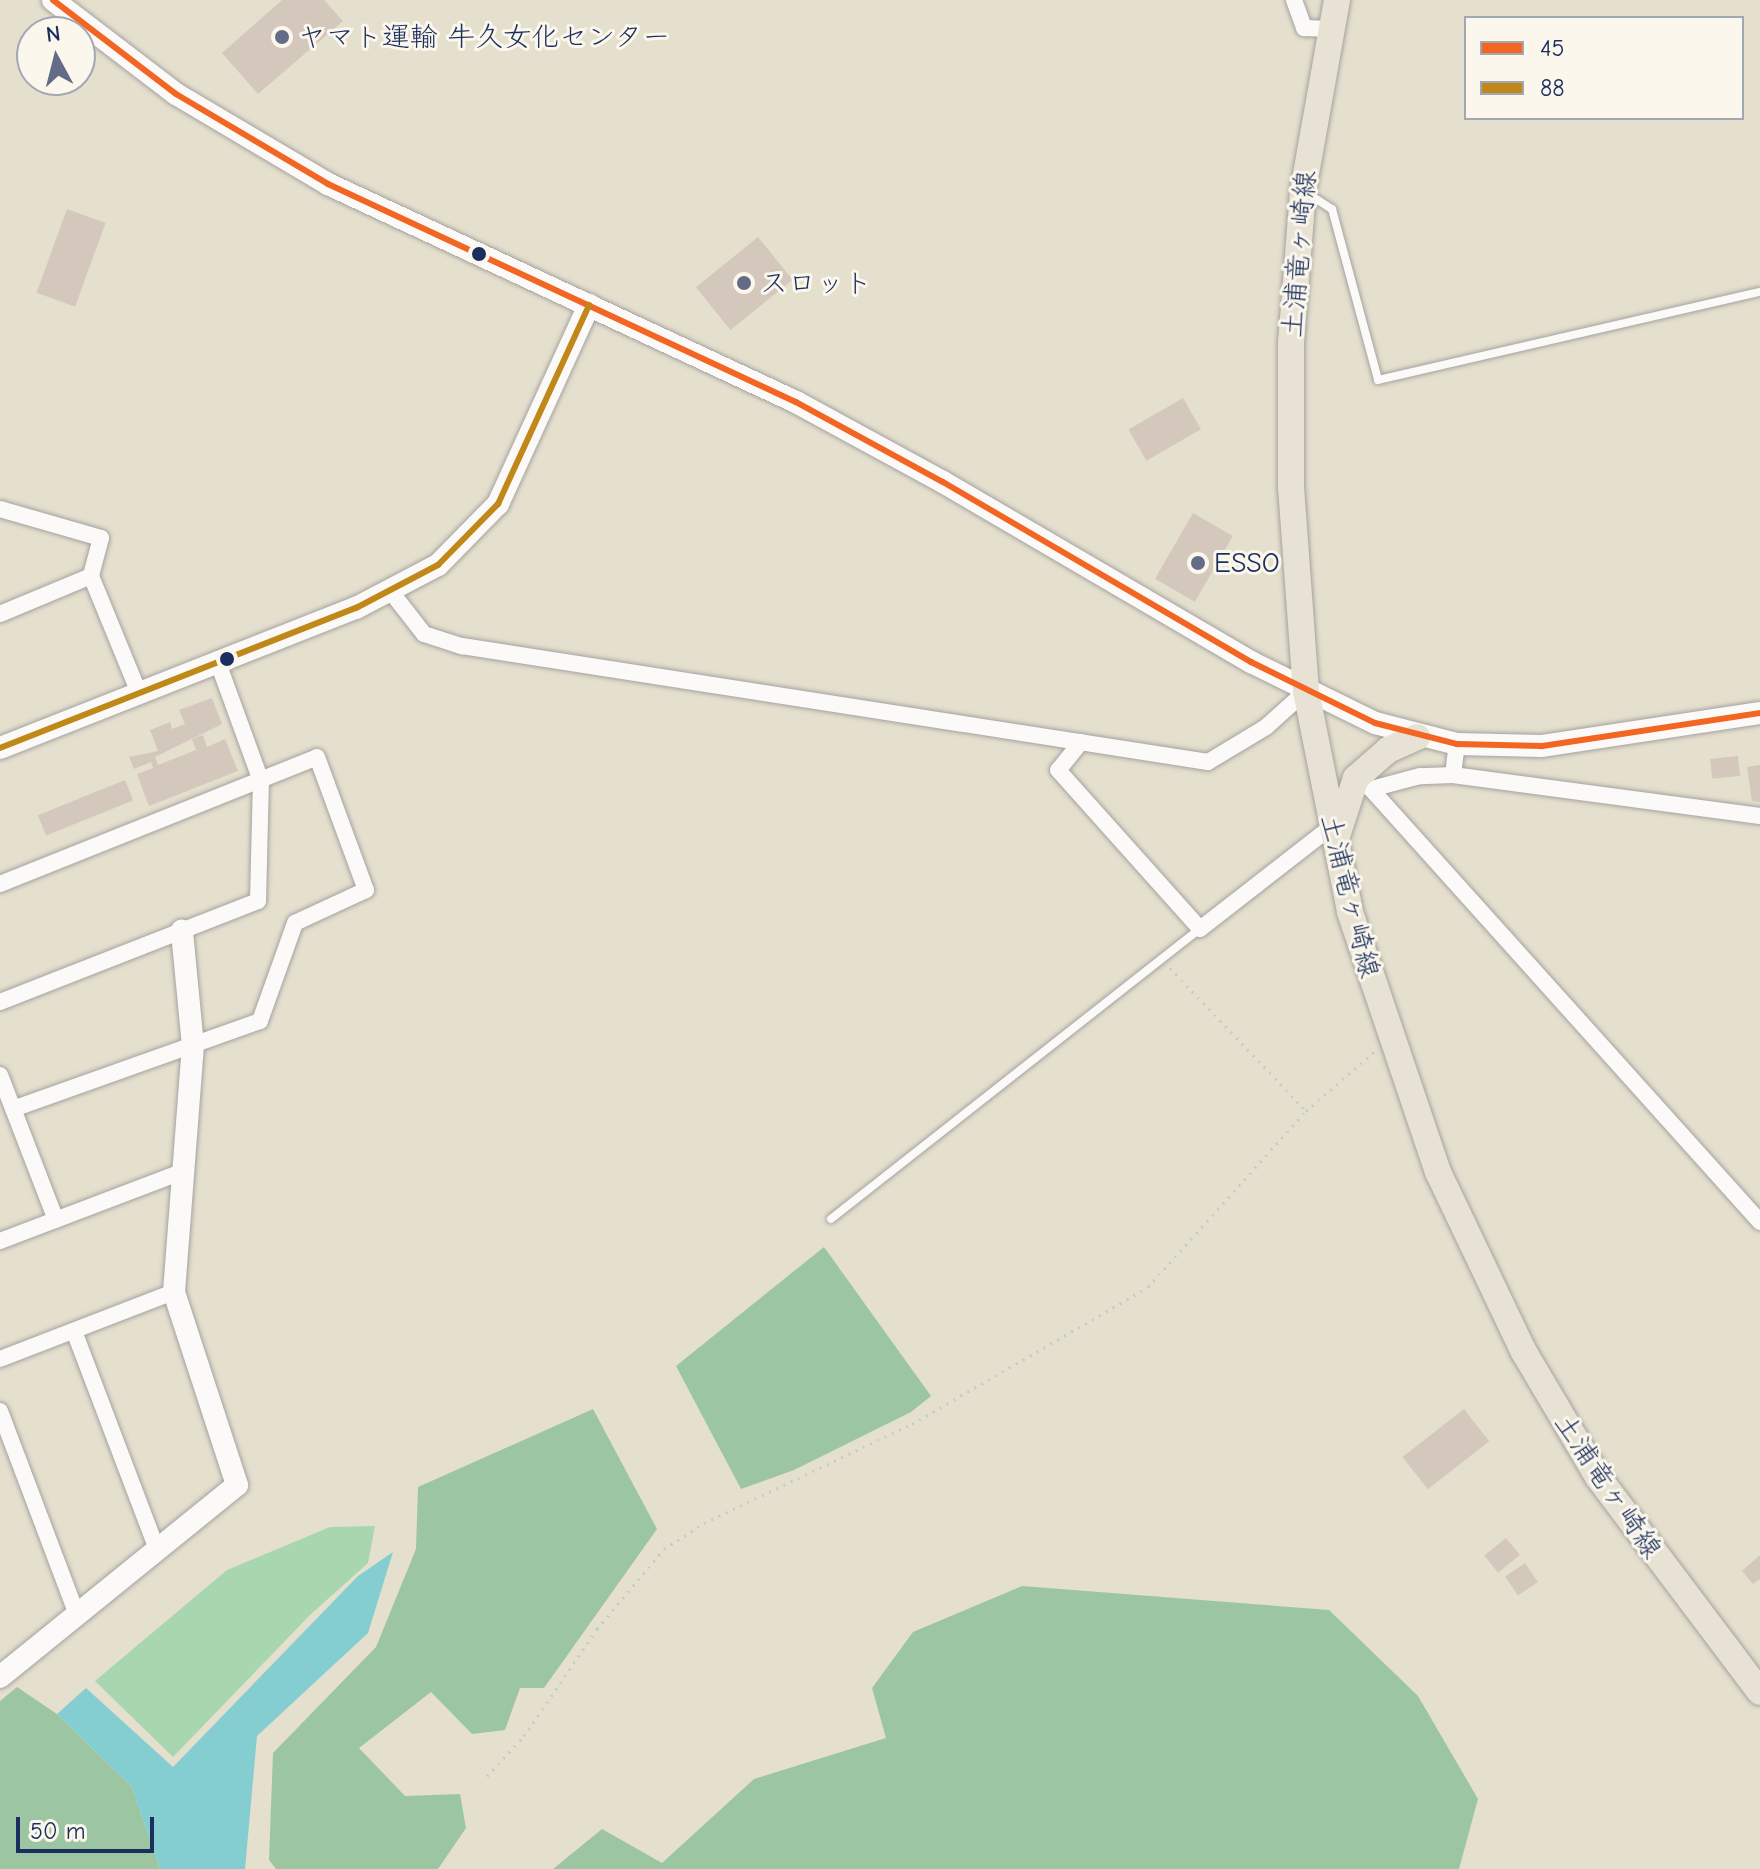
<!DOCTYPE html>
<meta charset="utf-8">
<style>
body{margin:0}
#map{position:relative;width:1760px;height:1869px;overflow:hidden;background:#e5dfce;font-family:"Comic Neue","Klee One",sans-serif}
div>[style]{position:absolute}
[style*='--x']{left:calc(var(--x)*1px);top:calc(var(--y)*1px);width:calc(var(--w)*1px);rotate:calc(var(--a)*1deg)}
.green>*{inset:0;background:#a8d6af}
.forest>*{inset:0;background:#9cc6a2}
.water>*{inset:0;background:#84ced1}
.building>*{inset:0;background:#d4c8bd;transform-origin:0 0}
.path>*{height:3px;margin-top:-1.5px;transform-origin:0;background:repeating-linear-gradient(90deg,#cacaca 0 2px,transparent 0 8px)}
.roads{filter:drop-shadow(0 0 2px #a4a39f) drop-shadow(0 0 2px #a4a39f)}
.service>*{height:8px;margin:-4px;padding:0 4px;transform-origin:4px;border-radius:4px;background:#fbfaf8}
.minor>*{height:16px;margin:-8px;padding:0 8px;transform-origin:8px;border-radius:8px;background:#fbfaf8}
.tertiary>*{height:22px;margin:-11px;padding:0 11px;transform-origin:11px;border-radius:11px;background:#fbfaf8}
.primary>*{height:26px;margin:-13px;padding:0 13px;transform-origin:13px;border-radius:13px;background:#e8e2d5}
.bus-1>*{height:6px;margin:-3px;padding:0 3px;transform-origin:3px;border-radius:3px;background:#f26522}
.bus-2>*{height:6px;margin:-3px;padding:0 3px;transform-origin:3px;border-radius:3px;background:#c08818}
.dots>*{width:22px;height:22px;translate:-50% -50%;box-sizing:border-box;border:4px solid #fbf7ec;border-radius:50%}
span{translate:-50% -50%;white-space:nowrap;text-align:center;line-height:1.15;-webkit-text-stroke:6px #fbf7ec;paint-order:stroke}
.poi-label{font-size:28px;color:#1b2f5e}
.left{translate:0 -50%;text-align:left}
.street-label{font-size:28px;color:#1b2f5e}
.legend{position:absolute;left:1464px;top:16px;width:280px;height:104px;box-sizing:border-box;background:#fbf7ec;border:2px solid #a1a7b3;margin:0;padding:10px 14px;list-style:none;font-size:24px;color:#1b2f5e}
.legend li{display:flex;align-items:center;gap:16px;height:40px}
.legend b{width:40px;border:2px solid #a1a7b3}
.north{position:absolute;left:16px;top:16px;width:80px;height:80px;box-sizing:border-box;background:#fbf7ec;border:2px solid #a1a7b3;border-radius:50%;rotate:353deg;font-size:22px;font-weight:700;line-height:32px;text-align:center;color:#1b2f5e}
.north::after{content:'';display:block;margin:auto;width:28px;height:36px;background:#626d85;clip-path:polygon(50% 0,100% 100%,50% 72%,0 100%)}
.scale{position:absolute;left:16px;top:1817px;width:138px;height:36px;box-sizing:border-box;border:4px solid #1b2f5e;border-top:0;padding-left:10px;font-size:24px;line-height:28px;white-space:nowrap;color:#1b2f5e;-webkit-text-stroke:6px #fbf7ec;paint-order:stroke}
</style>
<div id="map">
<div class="green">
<div style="clip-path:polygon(375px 1526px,368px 1563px,310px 1615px,173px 1757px,95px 1681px,227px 1570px,330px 1527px)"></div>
</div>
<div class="forest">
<div style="clip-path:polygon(824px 1247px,931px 1396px,911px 1412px,794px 1470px,741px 1489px,676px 1366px)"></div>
<div style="clip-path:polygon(593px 1409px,657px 1529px,544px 1688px,520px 1688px,505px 1730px,472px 1734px,431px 1692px,359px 1748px,405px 1796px,460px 1794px,466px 1828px,438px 1869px,276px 1869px,269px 1860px,273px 1753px,376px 1647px,416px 1549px,418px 1487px)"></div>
<div style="clip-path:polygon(1022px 1586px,1329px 1610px,1418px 1696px,1478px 1799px,1459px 1869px,553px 1869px,602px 1829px,662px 1863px,754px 1779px,886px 1738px,872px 1688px,913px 1632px)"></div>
<div style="clip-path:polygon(17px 1687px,57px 1714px,132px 1787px,160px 1869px,0 1869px,0 1701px)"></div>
</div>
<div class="water">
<div style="clip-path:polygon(393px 1552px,368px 1633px,257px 1736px,245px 1869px,160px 1869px,132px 1787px,57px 1714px,86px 1688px,173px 1767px,358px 1576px)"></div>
</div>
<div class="building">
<div style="clip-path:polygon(282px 0,324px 0,343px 21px,258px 94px,222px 53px)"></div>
<div style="left:67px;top:209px;width:41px;height:89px;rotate:20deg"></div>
<div style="left:758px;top:237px;width:55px;height:80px;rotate:51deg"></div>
<div style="left:1183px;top:398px;width:36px;height:63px;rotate:60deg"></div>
<div style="left:1193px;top:513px;width:46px;height:76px;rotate:30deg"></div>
<div style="clip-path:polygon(212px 698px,222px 724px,155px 757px,158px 765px,196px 750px,192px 739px,203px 735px,207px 747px,225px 739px,238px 771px,149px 806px,137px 774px,153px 768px,151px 762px,134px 769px,129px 757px,158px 751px,150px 730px,170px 722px,172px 729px,185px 724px,179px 710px)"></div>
<div style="left:1738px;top:756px;width:20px;height:28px;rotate:84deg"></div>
<div style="clip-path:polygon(1760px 765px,1760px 802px,1752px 801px,1747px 767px)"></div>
<div style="left:125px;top:780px;width:22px;height:94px;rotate:68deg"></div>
<div style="left:1464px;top:1409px;width:41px;height:78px;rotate:52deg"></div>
<div style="left:1506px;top:1538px;width:22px;height:28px;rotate:51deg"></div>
<div style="clip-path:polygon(1760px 1555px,1760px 1579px,1753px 1584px,1742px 1571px)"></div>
<div style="left:1525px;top:1563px;width:23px;height:24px;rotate:56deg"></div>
</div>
<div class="path">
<div style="--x:1170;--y:968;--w:196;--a:46.4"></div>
<div style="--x:487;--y:1776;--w:54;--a:-47.2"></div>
<div style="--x:524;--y:1736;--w:130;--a:-55.7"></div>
<div style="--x:597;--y:1629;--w:104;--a:-50.1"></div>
<div style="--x:664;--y:1549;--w:48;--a:-33"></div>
<div style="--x:704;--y:1523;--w:230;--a:-25.5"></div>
<div style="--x:912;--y:1424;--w:273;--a:-30.1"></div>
<div style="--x:1148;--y:1287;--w:237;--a:-48.1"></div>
<div style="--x:1306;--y:1111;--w:91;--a:-41"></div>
</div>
<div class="roads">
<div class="service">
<div style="--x:1307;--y:193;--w:30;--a:33"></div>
<div style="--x:1332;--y:209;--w:177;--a:74.9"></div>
<div style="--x:1378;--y:380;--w:392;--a:-13"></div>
<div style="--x:831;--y:1219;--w:469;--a:-38.2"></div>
</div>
<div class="minor">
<div style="--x:1294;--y:0;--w:30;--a:70"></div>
<div style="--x:1304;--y:28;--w:27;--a:2"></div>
<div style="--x:0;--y:509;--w:105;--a:16"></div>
<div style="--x:101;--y:538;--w:39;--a:105"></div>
<div style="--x:91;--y:576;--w:126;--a:67.7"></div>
<div style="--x:392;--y:593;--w:52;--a:52"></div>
<div style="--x:424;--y:634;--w:40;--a:18"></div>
<div style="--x:462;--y:646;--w:755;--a:8.84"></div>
<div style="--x:1208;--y:762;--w:68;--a:-31.1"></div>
<div style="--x:1266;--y:727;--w:54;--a:-42"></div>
<div style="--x:0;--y:614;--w:99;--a:-22.7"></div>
<div style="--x:1081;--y:742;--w:36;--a:129"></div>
<div style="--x:1058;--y:770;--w:213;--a:48.2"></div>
<div style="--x:1200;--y:929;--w:166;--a:-37.9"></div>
<div style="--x:1453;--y:775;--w:31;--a:-83"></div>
<div style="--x:1760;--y:816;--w:310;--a:-172.4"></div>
<div style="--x:1453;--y:775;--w:33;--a:178"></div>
<div style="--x:1420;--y:776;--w:51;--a:165.1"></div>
<div style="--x:1371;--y:789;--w:582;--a:48.06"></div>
<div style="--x:0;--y:884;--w:341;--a:-21.8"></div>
<div style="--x:317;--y:757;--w:142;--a:69.8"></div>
<div style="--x:366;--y:890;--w:78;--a:155.1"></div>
<div style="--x:295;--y:923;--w:104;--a:109.7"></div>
<div style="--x:260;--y:1021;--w:262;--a:160.4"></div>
<div style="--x:0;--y:1002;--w:277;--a:-21.4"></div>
<div style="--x:258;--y:901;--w:120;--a:-88.6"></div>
<div style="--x:261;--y:781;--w:126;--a:-110"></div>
<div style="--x:0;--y:1075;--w:155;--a:68.9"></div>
<div style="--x:0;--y:1241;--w:197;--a:-20.8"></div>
<div style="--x:74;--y:1331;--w:234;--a:69.2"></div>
<div style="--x:0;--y:1359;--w:186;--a:-21.1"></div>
<div style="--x:0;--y:1411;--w:218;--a:69.3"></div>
</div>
<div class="tertiary">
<div style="--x:53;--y:0;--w:155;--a:37.4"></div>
<div style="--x:176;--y:94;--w:177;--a:30.6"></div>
<div style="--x:328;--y:184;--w:516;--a:24.98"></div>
<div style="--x:796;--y:402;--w:167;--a:28.6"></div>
<div style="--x:943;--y:482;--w:357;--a:30.3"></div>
<div style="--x:1251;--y:662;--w:138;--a:26.2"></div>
<div style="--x:1375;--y:723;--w:85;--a:14.4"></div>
<div style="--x:1457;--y:744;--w:85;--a:1.3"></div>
<div style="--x:1542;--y:746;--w:220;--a:-8.6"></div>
<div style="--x:0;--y:748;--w:383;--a:-21.5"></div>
<div style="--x:356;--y:608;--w:93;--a:-27.7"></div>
<div style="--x:438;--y:565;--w:86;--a:-45.5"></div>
<div style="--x:498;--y:504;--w:219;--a:-65.4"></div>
<div style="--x:0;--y:1677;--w:305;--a:-39"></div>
<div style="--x:237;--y:1485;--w:203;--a:-108.1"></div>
<div style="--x:174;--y:1292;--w:247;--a:-85.6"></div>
<div style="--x:193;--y:1046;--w:116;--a:-95.5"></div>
</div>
<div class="primary">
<div style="--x:1337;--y:0;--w:194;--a:100.1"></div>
<div style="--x:1303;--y:191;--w:151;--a:94.5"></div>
<div style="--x:1291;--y:342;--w:145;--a:90"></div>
<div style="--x:1291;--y:487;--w:205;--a:85.8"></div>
<div style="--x:1306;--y:691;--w:225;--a:78.7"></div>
<div style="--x:1350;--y:912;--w:274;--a:71.3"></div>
<div style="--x:1438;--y:1172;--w:199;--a:64.5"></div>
<div style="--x:1524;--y:1352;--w:145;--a:59.4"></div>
<div style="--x:1598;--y:1477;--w:269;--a:53"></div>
<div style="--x:1337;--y:836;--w:61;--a:-71.9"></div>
<div style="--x:1356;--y:778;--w:43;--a:-41.2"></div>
<div style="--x:1388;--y:750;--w:32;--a:-24"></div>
</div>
</div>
<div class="bus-1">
<div style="--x:53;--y:0;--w:155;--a:37.4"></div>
<div style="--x:176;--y:94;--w:177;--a:30.6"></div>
<div style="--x:328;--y:184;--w:516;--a:24.98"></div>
<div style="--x:796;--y:402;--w:167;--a:28.6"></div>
<div style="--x:943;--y:482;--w:357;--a:30.3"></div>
<div style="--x:1251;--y:662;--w:138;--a:26.2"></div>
<div style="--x:1375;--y:723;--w:85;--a:14.4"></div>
<div style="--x:1457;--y:744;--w:85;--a:1.3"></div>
<div style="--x:1542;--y:746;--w:220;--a:-8.6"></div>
</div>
<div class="bus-2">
<div style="--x:0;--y:748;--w:383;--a:-21.5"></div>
<div style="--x:356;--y:608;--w:93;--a:-27.7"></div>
<div style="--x:438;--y:565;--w:86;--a:-45.5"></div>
<div style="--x:498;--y:504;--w:219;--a:-65.4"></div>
</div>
<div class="dots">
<div style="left:282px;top:37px;background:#626d85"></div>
<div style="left:479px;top:254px;background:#1b2f5e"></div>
<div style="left:744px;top:283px;background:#626d85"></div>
<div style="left:1198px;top:563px;background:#626d85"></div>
<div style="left:227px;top:659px;background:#1b2f5e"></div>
</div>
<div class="poi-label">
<span class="left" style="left:298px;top:37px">ヤマト運輸 牛久女化センター</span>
<span class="left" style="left:760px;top:283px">スロット</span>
<span class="left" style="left:1214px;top:563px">ESSO</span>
</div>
<div class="street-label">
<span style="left:1299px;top:254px;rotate:-85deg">土浦竜ヶ崎線</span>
<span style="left:1350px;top:896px;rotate:76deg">土浦竜ヶ崎線</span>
<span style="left:1608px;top:1486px;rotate:56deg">土浦竜ヶ崎線</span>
</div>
<ul class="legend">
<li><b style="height:10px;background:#f26522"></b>45</li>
<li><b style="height:10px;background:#c08818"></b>88</li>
</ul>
<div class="north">N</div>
<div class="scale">50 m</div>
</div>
